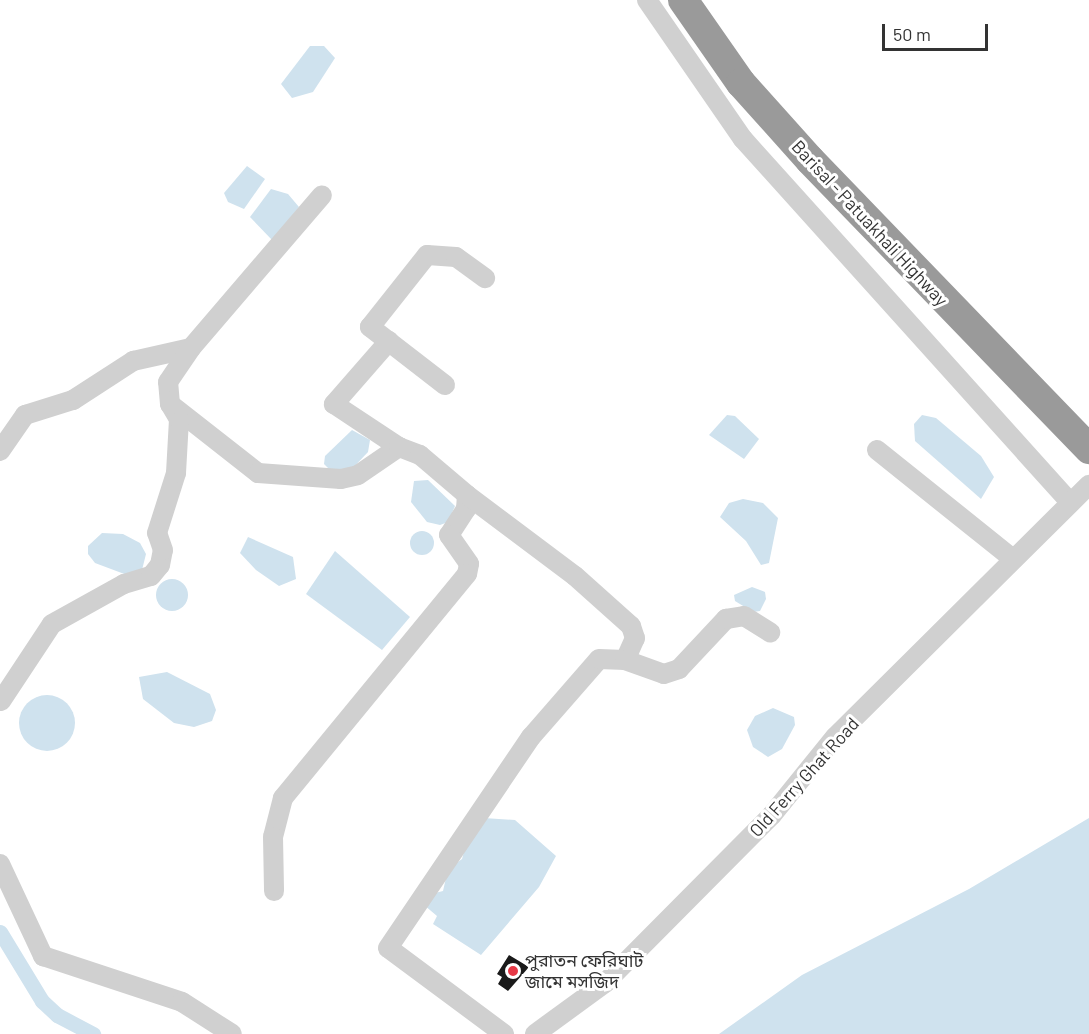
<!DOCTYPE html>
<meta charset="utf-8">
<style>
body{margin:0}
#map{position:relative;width:1089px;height:1034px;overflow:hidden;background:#fff;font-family:Barlow,"Noto Sans Bengali",sans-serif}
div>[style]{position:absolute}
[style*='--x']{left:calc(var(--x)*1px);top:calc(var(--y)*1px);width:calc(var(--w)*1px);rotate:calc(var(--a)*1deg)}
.water>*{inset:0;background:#cfe2ee}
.round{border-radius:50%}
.canal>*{height:15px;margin:-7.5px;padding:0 7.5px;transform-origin:7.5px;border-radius:7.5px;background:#cfe2ee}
.building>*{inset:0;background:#1a1a1a}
.minor>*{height:20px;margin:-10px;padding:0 10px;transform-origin:10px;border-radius:10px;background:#d0d0d0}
.highway>*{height:30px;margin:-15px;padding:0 15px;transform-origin:15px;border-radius:15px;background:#9a9a9a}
.dots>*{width:16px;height:16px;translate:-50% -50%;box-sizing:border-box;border:3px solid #fff;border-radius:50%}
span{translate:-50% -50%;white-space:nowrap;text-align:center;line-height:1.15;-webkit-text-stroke:6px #fff;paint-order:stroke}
.street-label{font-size:18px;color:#333}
.poi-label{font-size:18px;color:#333}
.left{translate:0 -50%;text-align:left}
.scale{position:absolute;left:882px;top:24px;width:106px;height:27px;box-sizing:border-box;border:3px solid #333;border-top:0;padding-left:8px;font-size:18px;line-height:21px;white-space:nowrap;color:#333;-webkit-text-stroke:4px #fff;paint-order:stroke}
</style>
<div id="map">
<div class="water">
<div style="clip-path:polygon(310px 46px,324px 46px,335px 58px,313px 92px,292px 98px,281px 84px)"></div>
<div style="clip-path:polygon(247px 166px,265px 179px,244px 209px,228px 202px,224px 193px)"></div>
<div style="clip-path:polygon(271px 189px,288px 194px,299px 207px,273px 241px,250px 217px)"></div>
<div style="clip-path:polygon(727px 415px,735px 416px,759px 439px,744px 459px,709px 435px)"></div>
<div style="clip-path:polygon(922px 415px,936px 418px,981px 456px,994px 477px,981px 499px,915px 441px,914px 424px)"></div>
<div style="clip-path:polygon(352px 430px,370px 440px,368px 452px,350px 471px,331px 471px,324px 464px,325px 456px)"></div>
<div style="clip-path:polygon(428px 480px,455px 506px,448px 522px,440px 525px,427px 522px,411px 502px,414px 481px)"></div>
<div style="clip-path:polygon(743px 499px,763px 503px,778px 518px,769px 563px,761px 565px,746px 541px,720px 517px,729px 503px)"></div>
<div class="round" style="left:410px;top:531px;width:24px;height:24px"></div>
<div style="clip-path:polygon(102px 533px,123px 534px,140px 543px,146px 554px,141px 574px,127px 575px,95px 563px,88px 554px,88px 546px)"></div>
<div style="clip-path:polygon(248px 537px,293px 557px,296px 579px,279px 586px,256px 570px,240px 553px)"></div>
<div style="clip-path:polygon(335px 551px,410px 617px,382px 650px,306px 594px)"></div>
<div class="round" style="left:156px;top:579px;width:32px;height:32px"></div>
<div style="clip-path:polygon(752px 587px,765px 592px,766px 599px,760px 611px,753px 612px,735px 601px,734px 595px)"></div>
<div style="clip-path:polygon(167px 672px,210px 694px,216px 710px,212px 721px,194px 727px,174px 723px,143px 699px,139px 677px)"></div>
<div class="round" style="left:19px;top:695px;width:56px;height:56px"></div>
<div style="clip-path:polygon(773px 708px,794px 717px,795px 725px,782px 749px,768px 757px,753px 747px,747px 730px,755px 716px)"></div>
<div style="clip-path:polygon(484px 818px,515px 820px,556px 856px,539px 887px,481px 955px,433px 924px,437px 916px,424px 905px,431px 894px,443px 891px,448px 869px,462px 859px,467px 841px)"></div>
<div style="clip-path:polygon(1089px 818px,1089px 1034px,719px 1034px,802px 975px,969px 889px)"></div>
</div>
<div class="canal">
<div style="--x:0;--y:932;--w:81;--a:58.7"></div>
<div style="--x:42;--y:1001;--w:21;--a:43"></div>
<div style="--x:57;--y:1015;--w:41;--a:27.8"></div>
</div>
<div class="building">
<div style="clip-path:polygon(509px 955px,529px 967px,508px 991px,498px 984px,502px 977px,497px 974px)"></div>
</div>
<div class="minor">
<div style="--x:647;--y:0;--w:169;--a:55.4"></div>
<div style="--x:743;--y:139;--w:489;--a:48"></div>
<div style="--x:389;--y:341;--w:84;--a:131.1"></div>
<div style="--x:334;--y:404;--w:78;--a:33.5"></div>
<div style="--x:445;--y:385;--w:95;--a:-142.3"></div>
<div style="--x:370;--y:327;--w:92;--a:-51.6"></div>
<div style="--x:427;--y:255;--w:29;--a:4"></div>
<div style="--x:456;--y:257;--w:36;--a:36"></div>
<div style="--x:170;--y:404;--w:112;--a:38.1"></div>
<div style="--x:258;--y:473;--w:83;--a:4.1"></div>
<div style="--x:341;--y:479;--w:17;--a:-13"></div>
<div style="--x:358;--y:475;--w:50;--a:-34.3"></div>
<div style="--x:399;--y:447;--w:22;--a:21"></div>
<div style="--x:420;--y:455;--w:62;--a:40.4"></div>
<div style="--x:467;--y:495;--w:14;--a:94"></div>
<div style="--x:466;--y:509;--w:31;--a:123"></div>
<div style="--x:449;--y:535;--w:35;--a:55"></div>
<div style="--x:469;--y:564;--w:10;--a:101"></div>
<div style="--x:467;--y:574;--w:290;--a:129.4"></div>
<div style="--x:283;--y:798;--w:40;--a:104.4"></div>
<div style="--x:273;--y:837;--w:54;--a:88.9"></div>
<div style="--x:877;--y:450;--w:174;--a:38.7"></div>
<div style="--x:0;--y:451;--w:44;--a:-55.2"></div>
<div style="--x:25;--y:415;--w:50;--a:-17.4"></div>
<div style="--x:73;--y:400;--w:72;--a:-33"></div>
<div style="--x:133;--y:361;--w:59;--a:-12.6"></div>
<div style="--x:191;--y:348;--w:201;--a:-49.4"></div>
<div style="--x:467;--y:495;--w:135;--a:36.9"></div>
<div style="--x:575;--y:576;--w:75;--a:41.8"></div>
<div style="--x:631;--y:626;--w:13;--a:72"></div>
<div style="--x:635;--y:638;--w:24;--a:114"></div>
<div style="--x:1;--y:701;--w:92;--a:-56.5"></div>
<div style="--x:52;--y:624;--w:82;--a:-29.1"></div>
<div style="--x:124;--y:584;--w:28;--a:-17"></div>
<div style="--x:151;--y:576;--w:14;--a:-51"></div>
<div style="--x:160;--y:565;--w:15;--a:-79"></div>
<div style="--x:163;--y:550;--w:18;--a:-109"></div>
<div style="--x:157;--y:533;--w:63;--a:-72.4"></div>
<div style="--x:176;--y:473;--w:54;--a:-86.8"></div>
<div style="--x:179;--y:419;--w:17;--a:-121"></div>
<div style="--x:170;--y:404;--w:22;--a:-95"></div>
<div style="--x:168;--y:382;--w:41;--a:-55.9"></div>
<div style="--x:0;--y:864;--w:102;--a:64.9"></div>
<div style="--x:43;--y:956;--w:146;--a:18.3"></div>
<div style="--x:182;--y:1002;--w:59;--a:32.6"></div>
<div style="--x:504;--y:1034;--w:144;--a:-143.4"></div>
<div style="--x:388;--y:948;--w:255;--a:-55.9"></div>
<div style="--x:531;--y:737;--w:103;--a:-48.9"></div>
<div style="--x:599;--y:659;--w:26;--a:2"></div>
<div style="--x:625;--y:660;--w:41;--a:19.7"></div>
<div style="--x:664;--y:674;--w:16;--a:-18"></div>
<div style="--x:679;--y:669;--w:69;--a:-46.8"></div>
<div style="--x:726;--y:619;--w:18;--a:-9"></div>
<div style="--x:744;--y:616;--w:31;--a:32"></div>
<div style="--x:535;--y:1034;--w:87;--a:-36.1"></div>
<div style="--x:605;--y:983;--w:237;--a:-45.2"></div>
<div style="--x:772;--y:815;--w:100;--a:-51.1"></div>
<div style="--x:835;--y:737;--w:358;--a:-44.8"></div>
</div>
<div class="highway">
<div style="--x:683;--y:0;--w:101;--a:55.1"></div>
<div style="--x:741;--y:83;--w:103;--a:48.1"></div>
<div style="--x:810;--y:160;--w:402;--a:46"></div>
</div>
<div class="dots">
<div style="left:513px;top:971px;background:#e63946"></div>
</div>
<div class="street-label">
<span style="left:870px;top:223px;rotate:47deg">Barisal - Patuakhali Highway</span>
<span style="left:804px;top:777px;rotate:-48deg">Old Ferry Ghat Road</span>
</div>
<div class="poi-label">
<span class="left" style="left:525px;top:971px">পুরাতন ফেরিঘাট<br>জামে মসজিদ</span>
</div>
<div class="scale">50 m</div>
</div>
